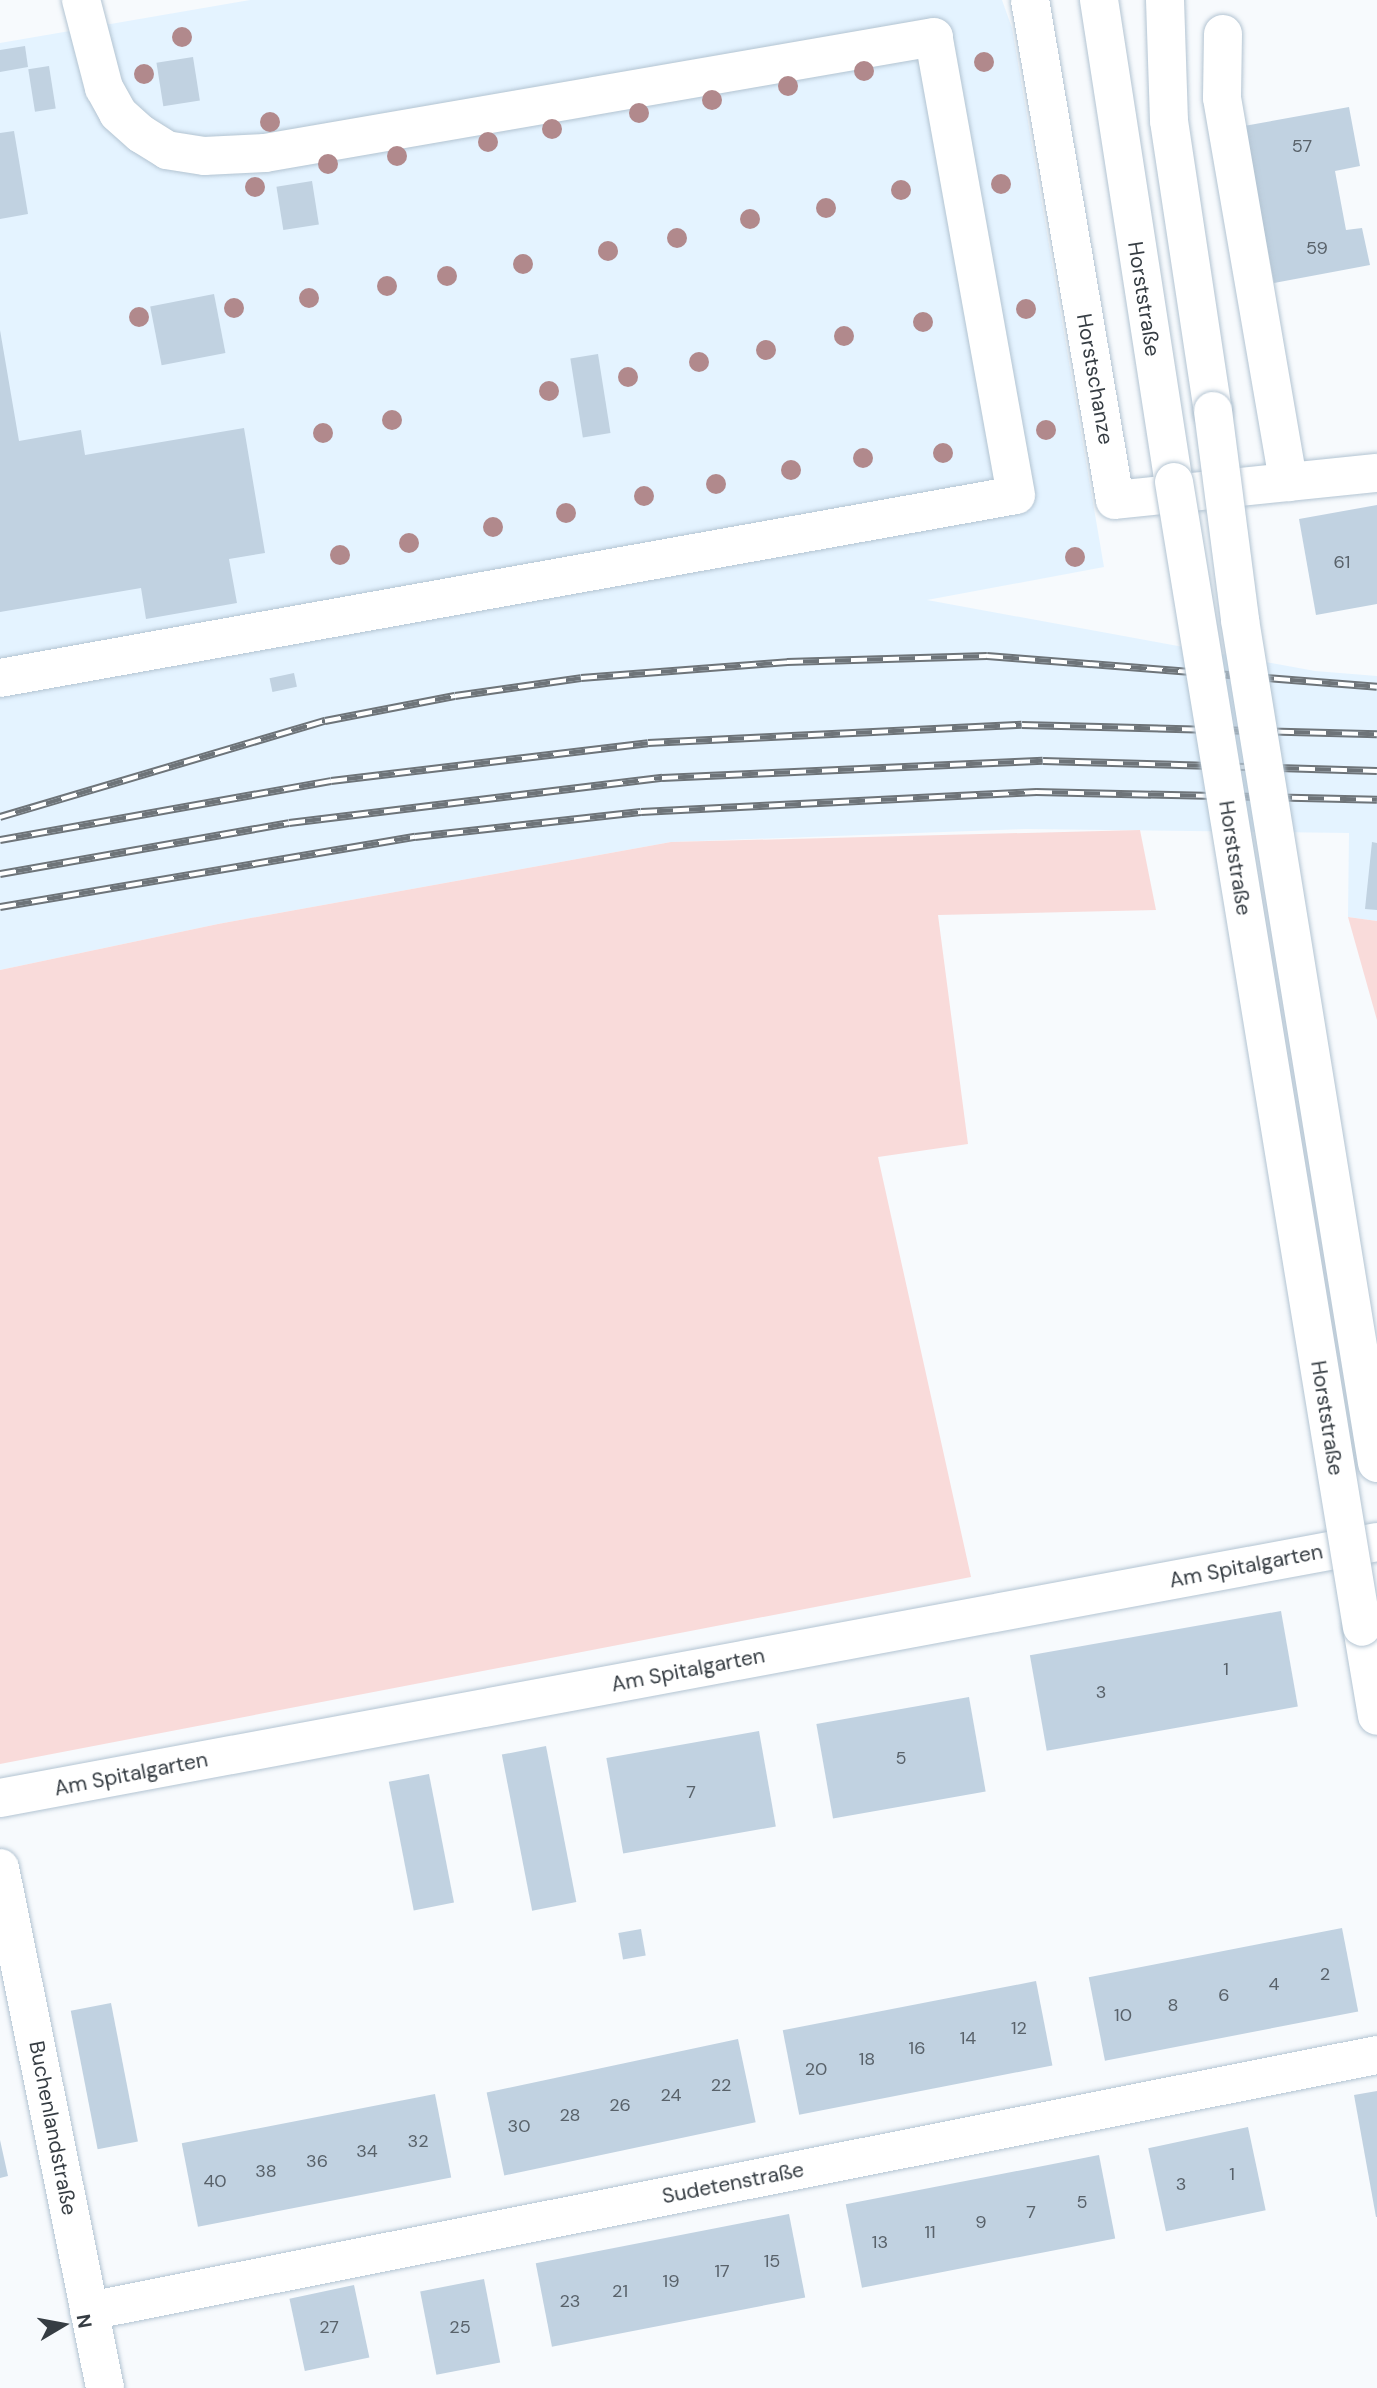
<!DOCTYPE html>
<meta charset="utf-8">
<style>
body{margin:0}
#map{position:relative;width:1377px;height:2388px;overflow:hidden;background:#f7fafd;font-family:"DM Sans",sans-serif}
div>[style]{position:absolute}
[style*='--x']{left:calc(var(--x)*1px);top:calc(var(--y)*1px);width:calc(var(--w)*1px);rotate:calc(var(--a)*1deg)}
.built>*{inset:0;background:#e4f3ff}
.green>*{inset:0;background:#f9dbda}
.building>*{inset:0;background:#c1d2e1;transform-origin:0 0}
.roads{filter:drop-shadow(0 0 2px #b3c4d2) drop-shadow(0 0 2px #b3c4d2)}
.minor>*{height:38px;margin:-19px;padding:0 19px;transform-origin:19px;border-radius:19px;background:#fff}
.rail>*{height:8px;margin-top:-4px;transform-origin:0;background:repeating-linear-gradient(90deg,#fff 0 16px,#6e7479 0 32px);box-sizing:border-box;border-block:2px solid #6e7479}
.bridges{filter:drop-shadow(0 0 2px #b3c4d2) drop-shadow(0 0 2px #b3c4d2)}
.minor-bridge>*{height:38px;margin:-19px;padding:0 19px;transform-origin:19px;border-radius:19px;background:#fff}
.trees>*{width:20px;height:20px;margin:-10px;border-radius:50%;background:#b1898c}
span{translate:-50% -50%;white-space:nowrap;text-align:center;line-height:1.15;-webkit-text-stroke:5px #fff;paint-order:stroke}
.number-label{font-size:18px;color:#59626a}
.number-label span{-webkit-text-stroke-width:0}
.street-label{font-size:21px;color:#363d43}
.north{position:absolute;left:28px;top:2290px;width:70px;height:70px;-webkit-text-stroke:5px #fff;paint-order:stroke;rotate:80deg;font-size:19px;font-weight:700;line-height:28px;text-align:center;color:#363d43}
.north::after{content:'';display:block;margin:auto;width:24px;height:32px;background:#363d43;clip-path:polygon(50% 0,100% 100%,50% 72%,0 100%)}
</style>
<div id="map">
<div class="built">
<div style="clip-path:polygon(250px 0,1002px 0,1012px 28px,1104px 567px,927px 600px,1315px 671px,1377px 676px,1377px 921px,1348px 917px,1349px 833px,1026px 829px,671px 842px,218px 924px,0 970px,0 43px)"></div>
</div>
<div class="green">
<div style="clip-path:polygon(1140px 830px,1156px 910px,938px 915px,968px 1144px,878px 1157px,971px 1577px,0 1764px,0 970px,218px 924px,671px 842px)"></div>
<div style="clip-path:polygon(1348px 917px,1377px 921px,1377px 1020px)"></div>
</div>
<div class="building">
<div style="clip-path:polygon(25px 46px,28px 67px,0 72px,0 50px)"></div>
<div style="left:193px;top:57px;width:44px;height:37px;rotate:81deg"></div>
<div style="left:49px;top:66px;width:43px;height:21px;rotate:81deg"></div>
<div style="clip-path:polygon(1349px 107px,1360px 166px,1335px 171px,1346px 230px,1362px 228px,1370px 265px,1274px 283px,1244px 126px)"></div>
<div style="clip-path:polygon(14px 131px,28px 214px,0 219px,0 133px)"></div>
<div style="left:312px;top:181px;width:44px;height:36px;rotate:81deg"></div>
<div style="left:214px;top:294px;width:60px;height:65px;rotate:79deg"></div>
<div style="clip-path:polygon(0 330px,19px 441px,81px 430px,85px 455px,244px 428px,265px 553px,229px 559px,237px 603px,146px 619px,141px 588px,0 612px)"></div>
<div style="left:598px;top:354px;width:80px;height:28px;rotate:81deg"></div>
<div style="clip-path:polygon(1377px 505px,1377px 604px,1316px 615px,1299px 519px)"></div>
<div style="left:294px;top:673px;width:14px;height:25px;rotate:78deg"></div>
<div style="clip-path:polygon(1372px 842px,1377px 843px,1377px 910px,1365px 909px)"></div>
<div style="left:1281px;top:1611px;width:97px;height:255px;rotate:80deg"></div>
<div style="left:969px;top:1697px;width:96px;height:155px;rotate:80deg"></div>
<div style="left:759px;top:1731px;width:97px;height:155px;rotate:80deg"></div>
<div style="left:546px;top:1746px;width:159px;height:45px;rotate:79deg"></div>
<div style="left:429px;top:1774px;width:131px;height:41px;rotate:79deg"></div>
<div style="left:1342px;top:1928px;width:85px;height:258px;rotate:79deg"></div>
<div style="left:641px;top:1929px;width:27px;height:23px;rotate:80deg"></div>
<div style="left:1036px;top:1981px;width:86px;height:258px;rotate:79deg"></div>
<div style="left:111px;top:2003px;width:141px;height:41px;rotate:79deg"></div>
<div style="left:738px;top:2039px;width:85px;height:257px;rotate:78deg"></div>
<div style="clip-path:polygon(1377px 2091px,1377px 2217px,1376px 2217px,1354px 2095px)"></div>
<div style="left:435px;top:2094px;width:85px;height:258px;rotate:79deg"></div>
<div style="left:1248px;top:2127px;width:85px;height:102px;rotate:78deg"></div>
<div style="clip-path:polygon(0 2140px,8px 2176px,0 2178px)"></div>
<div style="left:1099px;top:2155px;width:85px;height:258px;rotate:79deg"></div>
<div style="left:789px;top:2214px;width:85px;height:258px;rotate:79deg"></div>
<div style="left:484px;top:2279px;width:85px;height:65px;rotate:79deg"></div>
<div style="left:354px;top:2285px;width:74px;height:66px;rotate:78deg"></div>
</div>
<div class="roads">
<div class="minor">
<div style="--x:1030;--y:0;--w:507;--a:80.35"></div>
<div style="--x:1115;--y:500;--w:263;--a:-5.9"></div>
<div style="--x:1099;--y:0;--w:488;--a:81.2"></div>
<div style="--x:1165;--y:0;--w:121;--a:88.1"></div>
<div style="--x:1169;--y:121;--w:293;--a:81.4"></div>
<div style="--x:1223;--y:34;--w:64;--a:90.9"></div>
<div style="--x:1222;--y:98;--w:390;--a:80.2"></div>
<div style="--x:0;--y:678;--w:1032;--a:-10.21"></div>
<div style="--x:1016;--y:495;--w:465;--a:-100.2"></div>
<div style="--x:934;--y:37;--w:679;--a:170.16"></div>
<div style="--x:265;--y:153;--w:61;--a:177.2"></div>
<div style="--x:204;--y:156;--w:37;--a:-171"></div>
<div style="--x:167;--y:150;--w:31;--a:-148"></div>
<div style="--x:141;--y:134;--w:31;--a:-138"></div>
<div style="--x:118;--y:113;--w:29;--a:-119"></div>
<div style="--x:104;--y:88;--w:91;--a:-104.6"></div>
<div style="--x:1362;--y:1627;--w:90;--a:80.4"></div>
<div style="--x:0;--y:1798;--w:1401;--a:-10.53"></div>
<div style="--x:0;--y:1868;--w:530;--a:78.58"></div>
<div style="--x:89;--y:2311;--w:1313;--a:-11.24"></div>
</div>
</div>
<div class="rail">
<div style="--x:0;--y:817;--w:339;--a:-16.5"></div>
<div style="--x:325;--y:721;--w:132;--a:-10.9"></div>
<div style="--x:455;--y:696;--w:127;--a:-8.1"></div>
<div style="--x:581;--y:678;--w:207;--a:-4.4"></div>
<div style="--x:787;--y:662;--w:200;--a:-1.7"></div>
<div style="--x:987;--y:656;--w:391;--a:4.5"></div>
<div style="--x:0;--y:840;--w:336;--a:-10.1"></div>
<div style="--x:331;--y:781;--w:319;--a:-6.8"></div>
<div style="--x:648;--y:743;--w:374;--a:-2.8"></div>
<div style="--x:1022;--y:725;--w:355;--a:1.5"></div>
<div style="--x:0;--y:874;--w:293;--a:-10"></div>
<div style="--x:289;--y:823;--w:376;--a:-6.9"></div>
<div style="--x:662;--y:778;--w:381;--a:-2.6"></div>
<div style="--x:1043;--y:761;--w:334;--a:1.7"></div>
<div style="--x:0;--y:907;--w:421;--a:-9.6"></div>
<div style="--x:415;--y:837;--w:227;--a:-6.3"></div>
<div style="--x:641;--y:812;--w:396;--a:-2.9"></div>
<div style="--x:1036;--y:792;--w:341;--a:1.3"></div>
</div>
<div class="bridges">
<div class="minor-bridge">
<div style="--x:1213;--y:411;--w:211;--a:82.6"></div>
<div style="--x:1240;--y:620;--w:854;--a:80.77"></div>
<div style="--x:1174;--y:482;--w:1160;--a:80.68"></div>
</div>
</div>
<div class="trees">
<div style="left:182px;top:37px"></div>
<div style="left:984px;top:62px"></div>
<div style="left:864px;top:71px"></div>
<div style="left:144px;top:74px"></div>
<div style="left:788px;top:86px"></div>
<div style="left:712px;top:100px"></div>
<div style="left:639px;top:113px"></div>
<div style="left:270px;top:122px"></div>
<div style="left:552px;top:129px"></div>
<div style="left:488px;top:142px"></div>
<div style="left:397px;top:156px"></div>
<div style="left:328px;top:164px"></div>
<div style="left:1001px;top:184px"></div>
<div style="left:255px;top:187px"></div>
<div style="left:901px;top:190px"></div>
<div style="left:826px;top:208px"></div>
<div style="left:750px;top:219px"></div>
<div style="left:677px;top:238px"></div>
<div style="left:608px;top:251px"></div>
<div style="left:523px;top:264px"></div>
<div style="left:447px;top:276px"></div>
<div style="left:387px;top:286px"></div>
<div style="left:309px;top:298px"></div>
<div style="left:234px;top:308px"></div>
<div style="left:1026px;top:309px"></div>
<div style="left:139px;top:317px"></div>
<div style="left:923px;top:322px"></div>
<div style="left:844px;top:336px"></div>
<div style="left:766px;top:350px"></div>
<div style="left:699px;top:362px"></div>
<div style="left:628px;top:377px"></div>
<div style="left:549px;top:391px"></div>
<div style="left:392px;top:420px"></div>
<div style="left:1046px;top:430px"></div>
<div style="left:323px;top:433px"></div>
<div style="left:943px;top:453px"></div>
<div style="left:863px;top:458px"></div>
<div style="left:791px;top:470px"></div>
<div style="left:716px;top:484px"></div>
<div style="left:644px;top:496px"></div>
<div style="left:566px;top:513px"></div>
<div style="left:493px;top:527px"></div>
<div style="left:409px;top:543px"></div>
<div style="left:340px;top:555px"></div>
<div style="left:1075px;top:557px"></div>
</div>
<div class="number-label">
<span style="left:1302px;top:146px">57</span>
<span style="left:1317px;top:248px">59</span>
<span style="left:1342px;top:562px">61</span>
<span style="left:1226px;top:1669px">1</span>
<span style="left:1101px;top:1692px">3</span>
<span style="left:901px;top:1758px">5</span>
<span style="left:691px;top:1792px">7</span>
<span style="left:1325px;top:1974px">2</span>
<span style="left:1274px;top:1984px">4</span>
<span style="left:1224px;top:1995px">6</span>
<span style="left:1173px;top:2005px">8</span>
<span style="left:1123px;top:2015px">10</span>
<span style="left:1019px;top:2028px">12</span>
<span style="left:968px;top:2038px">14</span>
<span style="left:917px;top:2048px">16</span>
<span style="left:867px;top:2059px">18</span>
<span style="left:816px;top:2069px">20</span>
<span style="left:721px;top:2085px">22</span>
<span style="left:671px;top:2095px">24</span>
<span style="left:620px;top:2105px">26</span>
<span style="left:570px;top:2115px">28</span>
<span style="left:519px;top:2126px">30</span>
<span style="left:418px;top:2141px">32</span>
<span style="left:367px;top:2151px">34</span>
<span style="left:317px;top:2161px">36</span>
<span style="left:266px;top:2171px">38</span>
<span style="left:1232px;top:2174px">1</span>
<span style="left:215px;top:2181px">40</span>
<span style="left:1181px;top:2184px">3</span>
<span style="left:1082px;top:2202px">5</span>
<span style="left:1031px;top:2212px">7</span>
<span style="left:981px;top:2222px">9</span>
<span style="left:930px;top:2232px">11</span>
<span style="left:880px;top:2242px">13</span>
<span style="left:772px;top:2261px">15</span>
<span style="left:722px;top:2271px">17</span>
<span style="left:671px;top:2281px">19</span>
<span style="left:620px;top:2291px">21</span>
<span style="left:570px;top:2301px">23</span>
<span style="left:329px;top:2327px">27</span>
<span style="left:460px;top:2327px">25</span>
</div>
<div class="street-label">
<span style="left:1144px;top:299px;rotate:81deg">Horststraße</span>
<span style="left:1095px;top:379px;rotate:80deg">Horstschanze</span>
<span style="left:1235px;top:858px;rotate:81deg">Horststraße</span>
<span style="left:1327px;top:1418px;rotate:81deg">Horststraße</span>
<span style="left:1246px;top:1566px;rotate:-11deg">Am Spitalgarten</span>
<span style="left:688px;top:1670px;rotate:-11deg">Am Spitalgarten</span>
<span style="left:131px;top:1774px;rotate:-11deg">Am Spitalgarten</span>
<span style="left:53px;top:2128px;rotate:79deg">Buchenlandstraße</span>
<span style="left:733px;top:2183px;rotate:-11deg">Sudetenstraße</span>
</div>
<div class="north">N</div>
</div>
